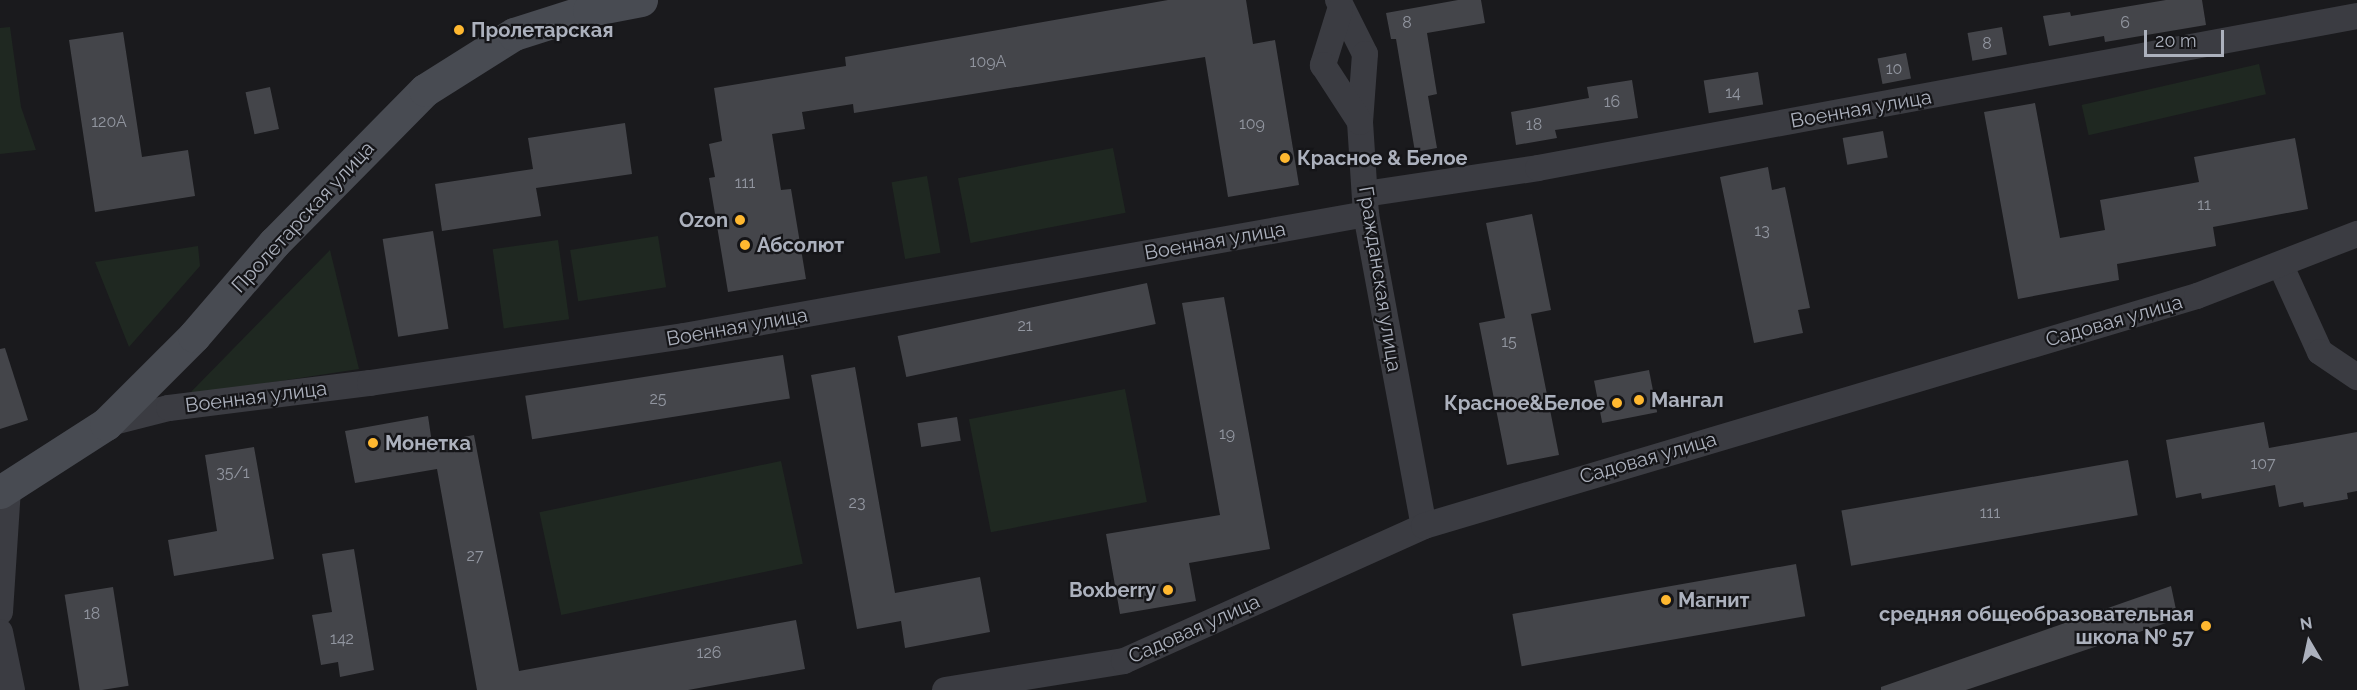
<!DOCTYPE html>
<meta charset="utf-8">
<style>
body{margin:0}
#map{position:relative;width:2357px;height:690px;overflow:hidden;background:#1a1a1d;font-family:Raleway,sans-serif}
div>[style]{position:absolute}
[style*='--x']{left:calc(var(--x)*1px);top:calc(var(--y)*1px);width:calc(var(--w)*1px);rotate:calc(var(--a)*1deg)}
.green>*{inset:0;background:#1f2821;transform-origin:0 0}
.building>*{inset:0;background:#44454a;transform-origin:0 0}
.street>*{height:26px;margin:-13px;padding:0 13px;transform-origin:13px;border-radius:13px;background:#3b3c42}
.secondary>*{height:33px;margin:-16.5px;padding:0 16.5px;transform-origin:16.5px;border-radius:16.5px;background:#484b52}
.dots>*{width:16px;height:16px;translate:-50% -50%;box-sizing:border-box;border:3px solid #151518;border-radius:50%}
span{translate:-50% -50%;white-space:nowrap;text-align:center;line-height:1.15;-webkit-text-stroke:4.5px #151518;paint-order:stroke}
.number-label{font-size:16px;color:#9296a0}
.number-label span{-webkit-text-stroke-width:0}
.poi-label{font-size:20px;color:#acb1bd;font-weight:700}
.left{translate:0 -50%;text-align:left}
.right{translate:-100% -50%;text-align:right}
.street-label{font-size:20px;color:#acb1bd}
.north{position:absolute;left:2279px;top:612px;width:60px;height:60px;-webkit-text-stroke:4px #151518;paint-order:stroke;rotate:351deg;font-size:16px;font-weight:700;line-height:24px;text-align:center;color:#acb1bd}
.north::after{content:'';display:block;margin:auto;width:21px;height:27px;background:#acb1bd;clip-path:polygon(50% 0,100% 100%,50% 72%,0 100%)}
.scale{position:absolute;left:2144px;top:30px;width:80px;height:27px;box-sizing:border-box;border:3px solid #acb1bd;border-top:0;padding-left:8px;font-size:18px;line-height:21px;white-space:nowrap;color:#acb1bd;-webkit-text-stroke:4px #151518;paint-order:stroke}
</style>
<div id="map">
<div class="green">
<div style="clip-path:polygon(10px 27px,21px 107px,36px 150px,0 154px,0 28px)"></div>
<div style="left:2259px;top:64px;width:31px;height:182px;rotate:77deg"></div>
<div style="left:1113px;top:148px;width:66px;height:158px;rotate:79deg"></div>
<div style="left:927px;top:176px;width:78px;height:36px;rotate:80deg"></div>
<div style="left:658px;top:236px;width:52px;height:89px;rotate:81deg"></div>
<div style="left:558px;top:240px;width:80px;height:66px;rotate:82deg"></div>
<div style="clip-path:polygon(198px 246px,200px 266px,129px 347px,95px 262px)"></div>
<div style="clip-path:polygon(330px 250px,359px 369px,188px 395px)"></div>
<div style="left:1125px;top:389px;width:115px;height:159px;rotate:79deg"></div>
<div style="left:781px;top:461px;width:105px;height:247px;rotate:78deg"></div>
</div>
<div class="building">
<div style="clip-path:polygon(1168px 0,1246px 0,1253px 44px,1275px 40px,1299px 185px,1228px 197px,1205px 57px,854px 113px,853px 104px,802px 112px,805px 129px,772px 134px,781px 190px,791px 189px,806px 279px,728px 292px,709px 178px,715px 177px,709px 144px,722px 141px,714px 88px,846px 66px,845px 57px)"></div>
<div style="clip-path:polygon(1458px 0,1481px 0,1485px 23px,1427px 33px,1437px 94px,1428px 96px,1437px 148px,1415px 152px,1396px 39px,1391px 39px,1386px 13px)"></div>
<div style="clip-path:polygon(2166px 0,2202px 0,2206px 25px,2105px 42px,2104px 36px,2049px 46px,2043px 16px,2070px 12px,2071px 16px)"></div>
<div style="left:2002px;top:27px;width:28px;height:35px;rotate:80deg"></div>
<div style="clip-path:polygon(123px 32px,142px 157px,188px 150px,195px 196px,95px 212px,69px 40px)"></div>
<div style="left:1906px;top:53px;width:26px;height:29px;rotate:79deg"></div>
<div style="left:1758px;top:72px;width:33px;height:55px;rotate:81deg"></div>
<div style="clip-path:polygon(1632px 80px,1638px 118px,1555px 130px,1557px 138px,1516px 145px,1511px 112px,1589px 98px,1587px 87px)"></div>
<div style="left:270px;top:87px;width:43px;height:25px;rotate:78deg"></div>
<div style="clip-path:polygon(2035px 103px,2060px 238px,2105px 230px,2100px 200px,2199px 182px,2194px 157px,2295px 138px,2308px 209px,2213px 227px,2216px 246px,2117px 264px,2119px 280px,2018px 299px,1984px 112px)"></div>
<div style="clip-path:polygon(625px 123px,632px 174px,536px 188px,541px 216px,442px 231px,435px 184px,533px 169px,528px 138px)"></div>
<div style="left:1883px;top:131px;width:27px;height:41px;rotate:80deg"></div>
<div style="clip-path:polygon(1768px 167px,1772px 190px,1785px 187px,1810px 308px,1798px 310px,1803px 333px,1754px 343px,1720px 177px)"></div>
<div style="clip-path:polygon(1532px 214px,1551px 310px,1531px 314px,1559px 455px,1507px 465px,1479px 323px,1505px 318px,1486px 223px)"></div>
<div style="left:433px;top:231px;width:99px;height:51px;rotate:81deg"></div>
<div style="left:1147px;top:283px;width:42px;height:255px;rotate:78deg"></div>
<div style="clip-path:polygon(1224px 297px,1270px 549px,1189px 563px,1196px 601px,1120px 614px,1106px 534px,1220px 515px,1182px 303px)"></div>
<div style="clip-path:polygon(5px 348px,28px 420px,0 429px,0 349px)"></div>
<div style="left:783px;top:355px;width:44px;height:261px;rotate:81deg"></div>
<div style="clip-path:polygon(855px 367px,895px 593px,980px 577px,990px 632px,905px 648px,901px 621px,857px 629px,811px 375px)"></div>
<div style="left:1649px;top:370px;width:43px;height:56px;rotate:79deg"></div>
<div style="clip-path:polygon(428px 416px,432px 443px,474px 435px,519px 671px,796px 620px,805px 669px,688px 690px,477px 690px,437px 469px,355px 483px,345px 431px)"></div>
<div style="left:957px;top:417px;width:24px;height:40px;rotate:81deg"></div>
<div style="clip-path:polygon(2264px 422px,2269px 448px,2357px 432px,2357px 491px,2347px 493px,2348px 499px,2304px 507px,2303px 502px,2279px 507px,2275px 485px,2202px 499px,2201px 493px,2176px 498px,2166px 440px)"></div>
<div style="clip-path:polygon(254px 447px,274px 559px,174px 576px,168px 540px,217px 531px,205px 455px)"></div>
<div style="left:2128px;top:460px;width:56px;height:291px;rotate:80deg"></div>
<div style="clip-path:polygon(354px 549px,374px 670px,340px 677px,338px 662px,321px 665px,312px 615px,332px 612px,322px 554px)"></div>
<div style="left:1796px;top:564px;width:53px;height:288px;rotate:80deg"></div>
<div style="clip-path:polygon(2171px 586px,2178px 619px,1966px 690px,1881px 690px,1881px 687px)"></div>
<div style="left:113px;top:587px;width:100px;height:49px;rotate:81deg"></div>
</div>
<div class="street">
<div style="--x:1338;--y:0;--w:60;--a:63.4"></div>
<div style="--x:1365;--y:54;--w:68;--a:94.2"></div>
<div style="--x:1360;--y:122;--w:92;--a:86.3"></div>
<div style="--x:1366;--y:214;--w:317;--a:79.5"></div>
<div style="--x:1340;--y:10;--w:58;--a:107.2"></div>
<div style="--x:1323;--y:65;--w:68;--a:57"></div>
<div style="--x:1365;--y:194;--w:175;--a:-8.5"></div>
<div style="--x:1538;--y:168;--w:833;--a:-10.51"></div>
<div style="--x:2281;--y:266;--w:94;--a:65.6"></div>
<div style="--x:2320;--y:352;--w:45;--a:34"></div>
<div style="--x:106;--y:424;--w:65;--a:-14.3"></div>
<div style="--x:169;--y:408;--w:203;--a:-7.1"></div>
<div style="--x:370;--y:383;--w:317;--a:-8.5"></div>
<div style="--x:684;--y:336;--w:693;--a:-10.14"></div>
<div style="--x:0;--y:612;--w:123;--a:-86.3"></div>
<div style="--x:0;--y:632;--w:59;--a:78.3"></div>
<div style="--x:945;--y:690;--w:181;--a:-9.2"></div>
<div style="--x:1124;--y:661;--w:329;--a:-24.2"></div>
<div style="--x:1424;--y:526;--w:806;--a:-16.57"></div>
<div style="--x:2197;--y:296;--w:172;--a:-21.2"></div>
</div>
<div class="secondary">
<div style="--x:0;--y:492;--w:126;--a:-32.7"></div>
<div style="--x:106;--y:424;--w:124;--a:-45"></div>
<div style="--x:194;--y:336;--w:123;--a:-49.3"></div>
<div style="--x:274;--y:243;--w:215;--a:-45.4"></div>
<div style="--x:425;--y:90;--w:105;--a:-32.2"></div>
<div style="--x:514;--y:34;--w:79;--a:-17.7"></div>
<div style="--x:589;--y:10;--w:53;--a:-10.9"></div>
</div>
<div class="dots">
<div style="left:459px;top:30px;background:#ffb830"></div>
<div style="left:1285px;top:158px;background:#ffb830"></div>
<div style="left:740px;top:220px;background:#ffb830"></div>
<div style="left:745px;top:245px;background:#ffb830"></div>
<div style="left:1639px;top:400px;background:#ffb830"></div>
<div style="left:1617px;top:403px;background:#ffb830"></div>
<div style="left:373px;top:443px;background:#ffb830"></div>
<div style="left:1168px;top:590px;background:#ffb830"></div>
<div style="left:1666px;top:600px;background:#ffb830"></div>
<div style="left:2206px;top:626px;background:#ffb830"></div>
</div>
<div class="number-label">
<span style="left:1407px;top:23px">8</span>
<span style="left:2125px;top:23px">6</span>
<span style="left:1987px;top:44px">8</span>
<span style="left:988px;top:62px">109А</span>
<span style="left:1894px;top:69px">10</span>
<span style="left:1733px;top:93px">14</span>
<span style="left:1612px;top:102px">16</span>
<span style="left:109px;top:122px">120А</span>
<span style="left:1252px;top:124px">109</span>
<span style="left:1534px;top:125px">18</span>
<span style="left:745px;top:183px">111</span>
<span style="left:2204px;top:205px">11</span>
<span style="left:1762px;top:231px">13</span>
<span style="left:1025px;top:326px">21</span>
<span style="left:1509px;top:342px">15</span>
<span style="left:658px;top:399px">25</span>
<span style="left:1227px;top:434px">19</span>
<span style="left:2263px;top:464px">107</span>
<span style="left:233px;top:473px">35/1</span>
<span style="left:857px;top:503px">23</span>
<span style="left:1990px;top:513px">111</span>
<span style="left:475px;top:556px">27</span>
<span style="left:92px;top:614px">18</span>
<span style="left:342px;top:639px">142</span>
<span style="left:709px;top:653px">126</span>
</div>
<div class="poi-label">
<span class="left" style="left:471px;top:30px">Пролетарская</span>
<span class="left" style="left:1297px;top:158px">Красное &amp; Белое</span>
<span class="right" style="left:728px;top:220px">Ozon</span>
<span class="left" style="left:757px;top:245px">Абсолют</span>
<span class="left" style="left:1651px;top:400px">Мангал</span>
<span class="right" style="left:1605px;top:403px">Красное&amp;Белое</span>
<span class="left" style="left:385px;top:443px">Монетка</span>
<span class="right" style="left:1156px;top:590px">Boxberry</span>
<span class="left" style="left:1678px;top:600px">Магнит</span>
<span class="right" style="left:2194px;top:626px">средняя общеобразовательная<br>школа № 57</span>
</div>
<div class="street-label">
<span style="left:1861px;top:109px;rotate:-10deg">Военная улица</span>
<span style="left:303px;top:217px;rotate:-47deg">Пролетарская улица</span>
<span style="left:1215px;top:241px;rotate:-10deg">Военная улица</span>
<span style="left:1380px;top:279px;rotate:81deg">Гражданская улица</span>
<span style="left:2114px;top:321px;rotate:-16deg">Садовая улица</span>
<span style="left:737px;top:327px;rotate:-10deg">Военная улица</span>
<span style="left:256px;top:397px;rotate:-7deg">Военная улица</span>
<span style="left:1648px;top:458px;rotate:-16deg">Садовая улица</span>
<span style="left:1194px;top:629px;rotate:-24deg">Садовая улица</span>
</div>
<div class="north">N</div>
<div class="scale">20 m</div>
</div>
